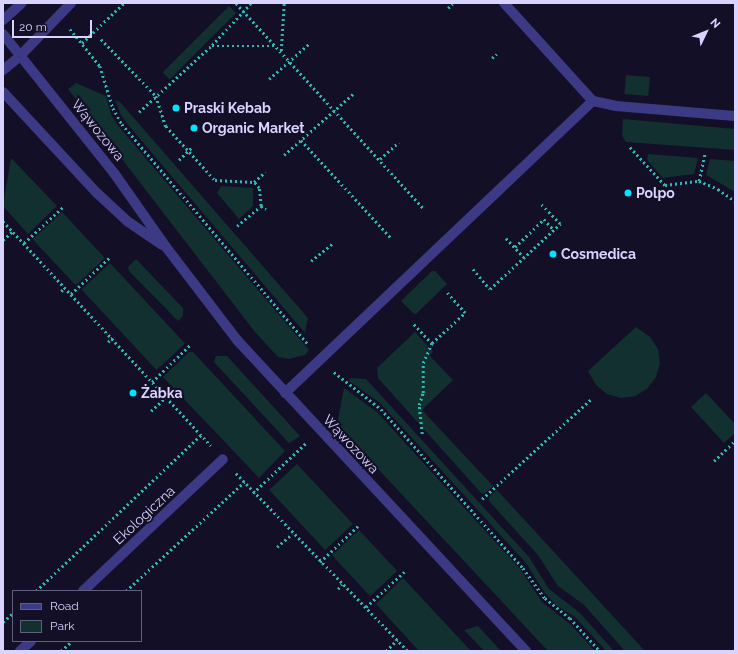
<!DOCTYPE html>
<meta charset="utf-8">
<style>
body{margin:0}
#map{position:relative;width:738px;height:654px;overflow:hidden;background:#130f26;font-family:Raleway,sans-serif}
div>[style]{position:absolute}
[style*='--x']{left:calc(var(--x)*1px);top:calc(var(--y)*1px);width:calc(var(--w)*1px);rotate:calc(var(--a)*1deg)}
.green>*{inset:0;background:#12302f;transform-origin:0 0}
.path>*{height:2.5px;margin-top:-1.25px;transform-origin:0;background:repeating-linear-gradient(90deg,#2fb8b0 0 2px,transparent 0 5px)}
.minor>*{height:10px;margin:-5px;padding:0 5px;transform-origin:5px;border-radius:5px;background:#3d3a85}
.tertiary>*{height:10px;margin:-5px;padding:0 5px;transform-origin:5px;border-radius:5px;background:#3d3a85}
.dots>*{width:11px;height:11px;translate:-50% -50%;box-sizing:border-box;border:2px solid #130f26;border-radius:50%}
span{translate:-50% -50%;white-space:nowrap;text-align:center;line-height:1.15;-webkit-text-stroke:4px #130f26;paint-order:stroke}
.poi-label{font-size:14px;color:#d9d4ff;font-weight:700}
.left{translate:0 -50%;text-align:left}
.street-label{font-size:14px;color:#d9d4ff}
.frame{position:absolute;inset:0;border:4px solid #d9d4ff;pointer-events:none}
.legend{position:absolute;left:12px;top:590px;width:130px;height:52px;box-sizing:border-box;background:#130f26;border:1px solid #625e7d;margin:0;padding:5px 7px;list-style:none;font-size:12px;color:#d9d4ff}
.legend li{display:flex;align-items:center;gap:8px;height:20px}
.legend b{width:20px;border:1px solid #625e7d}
.north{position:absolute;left:686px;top:12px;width:40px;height:40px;-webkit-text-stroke:3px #130f26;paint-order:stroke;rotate:47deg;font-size:11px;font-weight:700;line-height:16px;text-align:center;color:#d9d4ff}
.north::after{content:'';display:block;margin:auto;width:14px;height:18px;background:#d9d4ff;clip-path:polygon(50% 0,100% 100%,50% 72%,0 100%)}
.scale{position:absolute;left:12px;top:20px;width:80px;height:18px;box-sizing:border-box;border:2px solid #d9d4ff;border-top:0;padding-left:5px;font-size:12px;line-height:14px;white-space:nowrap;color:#d9d4ff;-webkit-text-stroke:3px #130f26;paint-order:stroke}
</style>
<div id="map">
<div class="green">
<div style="left:229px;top:6px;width:10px;height:94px;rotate:45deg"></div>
<div style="left:626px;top:75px;width:24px;height:19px;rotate:5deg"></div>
<div style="clip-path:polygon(76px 83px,106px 96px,112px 117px,120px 128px,309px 350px,305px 355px,289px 359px,278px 357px,255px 332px,68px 89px)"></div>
<div style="clip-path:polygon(115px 100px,120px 102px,308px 318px,305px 333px,129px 126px,121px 115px)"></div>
<div style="clip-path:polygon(623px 119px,735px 129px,735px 150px,626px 142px,622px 136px)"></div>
<div style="clip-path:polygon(648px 154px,698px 158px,694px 174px,663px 178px,647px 160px)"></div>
<div style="clip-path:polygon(11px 158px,57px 206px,28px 234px,3px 206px)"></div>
<div style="clip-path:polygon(710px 159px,735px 161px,735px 192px,706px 175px)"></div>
<div style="clip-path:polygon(221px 186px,253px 188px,253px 206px,239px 219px,217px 193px)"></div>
<div style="left:62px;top:212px;width:63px;height:40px;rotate:47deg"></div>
<div style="clip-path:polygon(136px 259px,183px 308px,183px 316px,178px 321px,129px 271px,128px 267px)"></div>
<div style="left:110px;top:263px;width:110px;height:39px;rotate:47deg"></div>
<div style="clip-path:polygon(432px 271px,435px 271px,447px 284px,416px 314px,413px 313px,401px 301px)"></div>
<div style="clip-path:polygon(636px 327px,650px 337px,658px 349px,660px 363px,656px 377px,647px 389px,635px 396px,621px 398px,607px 394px,596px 385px,588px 371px)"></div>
<div style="clip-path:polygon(415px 332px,433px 352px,429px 355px,453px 380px,422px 410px,493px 486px,485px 493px,482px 494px,378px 378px,377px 368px)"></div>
<div style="clip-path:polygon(189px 352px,193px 352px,285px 451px,259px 478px,163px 377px)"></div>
<div style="clip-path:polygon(216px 356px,227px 356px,300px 436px,289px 443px,214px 362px)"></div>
<div style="clip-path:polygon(351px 378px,366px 379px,529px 557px,549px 589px,580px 613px,614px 651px,606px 651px,575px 617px,556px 605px,544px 592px,526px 563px,380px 403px,349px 381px)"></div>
<div style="clip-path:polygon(344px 388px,377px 412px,520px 569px,542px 602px,570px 624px,595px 651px,548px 651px,337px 425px)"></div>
<div style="clip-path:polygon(706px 393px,735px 424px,735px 433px,724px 443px,691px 407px)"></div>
<div style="left:297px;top:464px;width:82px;height:38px;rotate:47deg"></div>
<div style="clip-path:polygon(497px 490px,645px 651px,625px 651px,584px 605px,558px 586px,538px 555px,489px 501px,489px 497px)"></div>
<div style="left:359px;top:530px;width:56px;height:37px;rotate:47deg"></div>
<div style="clip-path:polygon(403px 578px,471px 651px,419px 651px,376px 604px)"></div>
<div style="clip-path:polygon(478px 626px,501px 651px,484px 651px,464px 630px)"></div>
</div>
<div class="path">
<div style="--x:236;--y:3;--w:279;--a:47.6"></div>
<div style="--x:448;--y:8;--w:6;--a:-39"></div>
<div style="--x:70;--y:29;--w:48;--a:51"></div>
<div style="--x:100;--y:66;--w:44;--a:72.8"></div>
<div style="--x:113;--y:108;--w:18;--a:61"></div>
<div style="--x:122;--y:124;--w:289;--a:49.8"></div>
<div style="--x:101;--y:39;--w:79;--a:46"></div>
<div style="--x:156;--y:96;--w:32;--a:72"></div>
<div style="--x:166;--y:126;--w:73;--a:47.8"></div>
<div style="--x:215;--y:180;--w:39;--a:3"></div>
<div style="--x:254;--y:182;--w:15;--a:-42"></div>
<div style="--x:82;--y:43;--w:58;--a:-43.6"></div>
<div style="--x:212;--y:46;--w:63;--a:0"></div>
<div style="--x:281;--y:51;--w:48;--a:-86.4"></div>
<div style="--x:492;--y:58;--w:6;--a:-39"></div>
<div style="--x:269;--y:79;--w:55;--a:-41.3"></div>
<div style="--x:139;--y:112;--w:99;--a:-42.5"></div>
<div style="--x:212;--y:45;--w:57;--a:-47.1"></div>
<div style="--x:301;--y:140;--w:134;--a:47.4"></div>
<div style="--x:630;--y:147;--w:52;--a:47.4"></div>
<div style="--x:665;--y:185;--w:34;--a:-7"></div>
<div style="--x:699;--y:181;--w:21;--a:23"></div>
<div style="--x:718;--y:189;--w:21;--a:35"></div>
<div style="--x:284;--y:155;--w:94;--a:-41.5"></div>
<div style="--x:380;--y:159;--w:25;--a:-42"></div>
<div style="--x:179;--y:160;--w:20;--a:-45"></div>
<div style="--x:699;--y:181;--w:29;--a:-78"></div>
<div style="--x:261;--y:206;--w:6;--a:31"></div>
<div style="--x:3;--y:221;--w:306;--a:47.2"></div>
<div style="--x:237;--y:226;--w:31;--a:-40"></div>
<div style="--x:261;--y:206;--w:18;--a:-96"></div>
<div style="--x:259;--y:188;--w:8;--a:-130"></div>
<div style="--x:506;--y:238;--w:26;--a:47"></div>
<div style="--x:3;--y:240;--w:13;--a:-42"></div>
<div style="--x:24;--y:243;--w:54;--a:-42.8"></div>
<div style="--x:515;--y:247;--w:40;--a:-44"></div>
<div style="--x:544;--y:219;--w:15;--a:48"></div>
<div style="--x:311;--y:261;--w:27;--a:-39"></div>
<div style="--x:473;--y:269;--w:26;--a:50"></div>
<div style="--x:490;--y:289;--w:96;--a:-42.9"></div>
<div style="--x:560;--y:224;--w:28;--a:-134"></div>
<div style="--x:61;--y:291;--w:5;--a:-37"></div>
<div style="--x:71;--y:294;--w:54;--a:-43.5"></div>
<div style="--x:414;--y:324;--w:26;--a:47"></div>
<div style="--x:432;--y:343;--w:45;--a:-42.3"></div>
<div style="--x:465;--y:313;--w:27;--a:-132"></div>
<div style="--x:108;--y:342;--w:6;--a:-45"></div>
<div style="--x:334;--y:372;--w:60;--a:38.2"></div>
<div style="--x:381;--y:409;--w:213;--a:48.2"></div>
<div style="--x:523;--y:568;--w:37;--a:54"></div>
<div style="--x:545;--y:598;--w:32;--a:39"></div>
<div style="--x:570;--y:618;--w:45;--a:47.7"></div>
<div style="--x:152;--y:382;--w:54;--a:-44.3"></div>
<div style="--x:151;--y:411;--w:21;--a:-43"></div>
<div style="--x:422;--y:434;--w:29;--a:-96"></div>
<div style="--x:419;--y:405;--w:13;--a:-72"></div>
<div style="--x:423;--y:393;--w:30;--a:-90"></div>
<div style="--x:423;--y:363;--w:22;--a:-66"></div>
<div style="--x:714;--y:461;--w:29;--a:-44"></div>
<div style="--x:236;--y:473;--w:248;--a:46"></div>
<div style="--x:253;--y:493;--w:74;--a:-43.4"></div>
<div style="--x:482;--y:499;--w:147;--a:-42.5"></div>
<div style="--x:277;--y:547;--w:20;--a:-41"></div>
<div style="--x:320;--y:562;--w:54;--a:-43.5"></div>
<div style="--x:338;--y:589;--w:6;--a:-51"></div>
<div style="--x:36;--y:591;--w:227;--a:-43.4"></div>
<div style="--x:126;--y:591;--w:161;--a:-42.7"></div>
<div style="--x:366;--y:607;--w:52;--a:-42.6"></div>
<div style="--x:3;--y:622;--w:13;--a:-42"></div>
<div style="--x:61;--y:651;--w:15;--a:-42"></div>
<div style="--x:386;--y:651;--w:16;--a:-45"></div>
</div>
<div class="minor">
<div style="--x:504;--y:3;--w:132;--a:47.8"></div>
<div style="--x:593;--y:101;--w:24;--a:12"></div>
<div style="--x:616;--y:106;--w:119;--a:4.8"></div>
<div style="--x:285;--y:393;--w:424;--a:-43.5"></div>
<div style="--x:83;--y:591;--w:192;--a:-43.3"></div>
<div style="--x:20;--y:651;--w:15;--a:-42"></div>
</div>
<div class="tertiary">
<div style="--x:3;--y:20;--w:25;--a:-42"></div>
<div style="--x:3;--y:34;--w:178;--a:51.4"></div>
<div style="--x:114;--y:173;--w:90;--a:54.9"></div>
<div style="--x:166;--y:247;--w:117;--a:52.6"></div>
<div style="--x:237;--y:340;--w:425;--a:47.1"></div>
<div style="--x:3;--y:70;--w:22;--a:-39"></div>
<div style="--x:20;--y:56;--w:74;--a:-46.1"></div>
<div style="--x:3;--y:92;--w:138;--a:47.1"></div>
<div style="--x:97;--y:193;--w:41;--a:43"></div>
<div style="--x:127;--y:221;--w:42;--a:34.4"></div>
</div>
<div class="dots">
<div style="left:176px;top:108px;background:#00e5ff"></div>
<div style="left:194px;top:128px;background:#00e5ff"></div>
<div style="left:628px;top:193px;background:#00e5ff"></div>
<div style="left:553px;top:254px;background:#00e5ff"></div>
<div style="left:133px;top:393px;background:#00e5ff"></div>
</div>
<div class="poi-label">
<span class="left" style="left:184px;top:108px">Praski Kebab</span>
<span class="left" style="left:202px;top:128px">Organic Market</span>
<span class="left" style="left:636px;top:193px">Polpo</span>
<span class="left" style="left:561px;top:254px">Cosmedica</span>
<span class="left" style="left:141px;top:393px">Żabka</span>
</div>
<div class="street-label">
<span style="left:98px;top:130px;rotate:51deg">Wąwozowa</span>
<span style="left:351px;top:444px;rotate:47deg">Wąwozowa</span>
<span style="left:144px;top:515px;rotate:-43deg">Ekologiczna</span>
</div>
<div class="frame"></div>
<ul class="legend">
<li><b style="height:5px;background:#3d3a85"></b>Road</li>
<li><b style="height:11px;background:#12302f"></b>Park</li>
</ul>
<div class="north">N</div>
<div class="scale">20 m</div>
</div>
